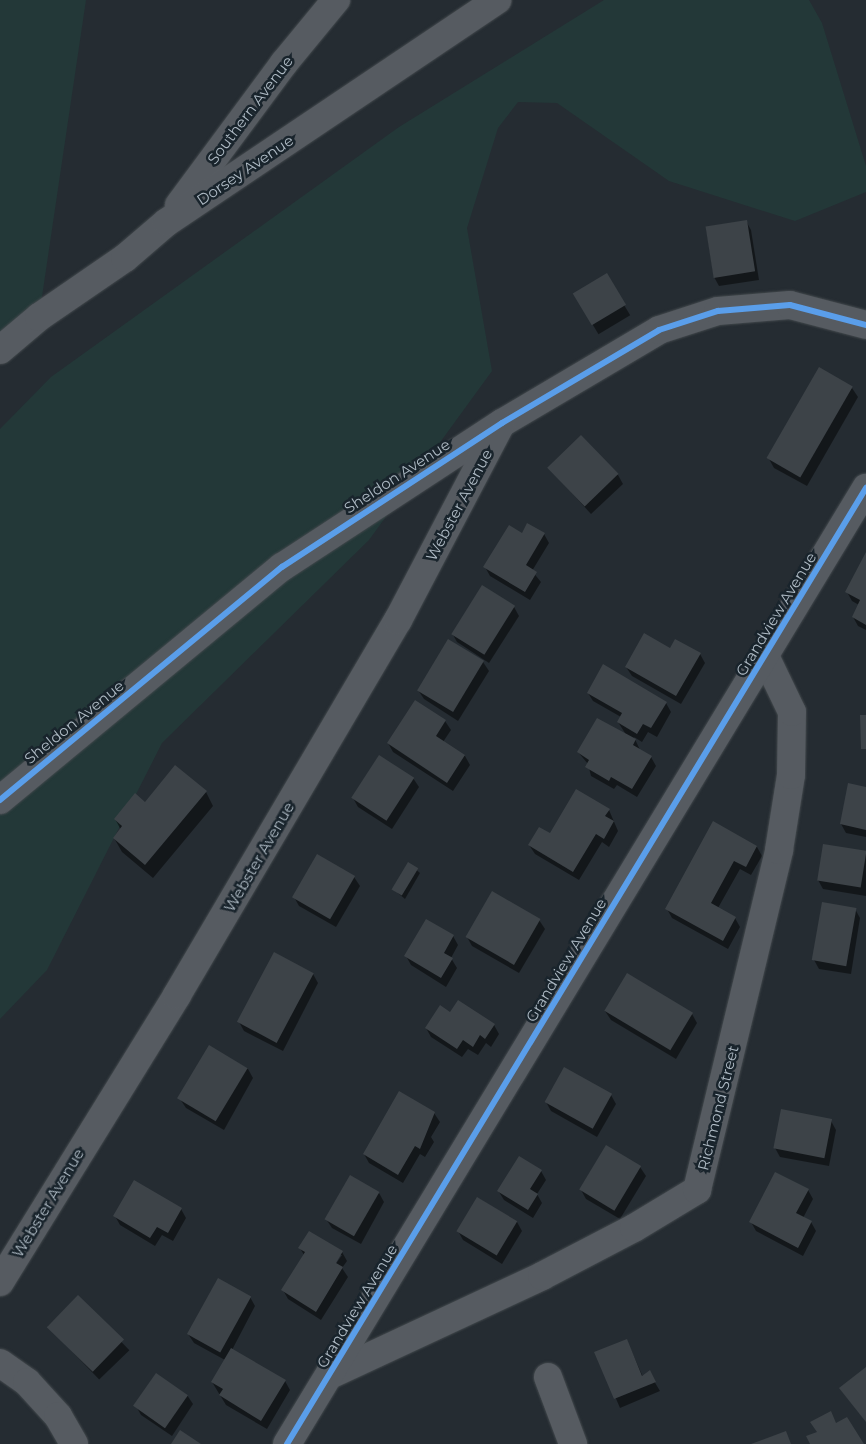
<!DOCTYPE html>
<style>
body{margin:0}
#map{position:relative;width:866px;height:1444px;overflow:hidden;background:#252c32;font-family:Montserrat,sans-serif}
div>[style]{position:absolute}
[style*='--x']{left:calc(var(--x)*1px);top:calc(var(--y)*1px);width:calc(var(--w)*1px);rotate:calc(var(--a)*1deg)}
.green>*{inset:0;background:#233838}
.shadow>*{inset:0;background:#0007;transform-origin:0 0}
.building>*{inset:0;background:#3d4348;transform-origin:0 0}
.roads{filter:drop-shadow(0 0 1px #42484c) drop-shadow(0 0 1px #42484c)}
.minor>*{height:28px;margin:-14px;padding:0 14px;transform-origin:14px;border-radius:14px;background:#565b61}
.cycleway>*{height:6px;margin:-3px;padding:0 3px;transform-origin:3px;border-radius:3px;background:#5a9eea}
span{translate:-50% -50%;white-space:nowrap;text-align:center;line-height:1.15;-webkit-text-stroke:5px #19242c;paint-order:stroke}
.street-label{font-size:15px;color:#aebac4}
</style>
<div id="map">
<div class="green">
<div style="clip-path:polygon(0 0,86px 0,39px 317px,0 353px)"></div>
<div style="clip-path:polygon(604px 0,809px 0,822px 23px,866px 166px,866px 192px,795px 221px,669px 181px,557px 103px,518px 102px,498px 128px,467px 228px,492px 371px,369px 540px,162px 743px,47px 970px,0 1019px,0 429px,51px 377px,399px 127px)"></div>
</div>
<div class="shadow">
<div style="clip-path:polygon(746px 221px,751px 230px,759px 280px,719px 286px,714px 277px,706px 227px)"></div>
<div style="left:606px;top:275px;width:47px;height:37px;rotate:59deg"></div>
<div style="clip-path:polygon(852px 388px,858px 397px,807px 486px,774px 468px,769px 459px)"></div>
<div style="clip-path:polygon(549px 468px,618px 475px,623px 484px,591px 514px)"></div>
<div style="clip-path:polygon(522px 534px,544px 534px,549px 543px,532px 571px,541px 582px,530px 600px,490px 576px,485px 567px)"></div>
<div style="clip-path:polygon(866px 555px,866px 630px,858px 626px,853px 617px,859px 605px,852px 601px,847px 592px)"></div>
<div style="clip-path:polygon(514px 607px,519px 616px,489px 663px,457px 642px,452px 633px)"></div>
<div style="clip-path:polygon(700px 654px,705px 663px,681px 704px,632px 676px,626px 667px)"></div>
<div style="clip-path:polygon(483px 662px,489px 671px,458px 721px,424px 699px,418px 690px)"></div>
<div style="clip-path:polygon(588px 693px,666px 703px,671px 712px,657px 737px,648px 732px,642px 742px,634px 737px,640px 750px,651px 757px,656px 766px,637px 797px,617px 785px,614px 789px,591px 776px,588px 764px,578px 752px,625px 733px,618px 722px,621px 717px,593px 701px)"></div>
<div style="clip-path:polygon(445px 721px,451px 730px,443px 742px,465px 756px,470px 765px,453px 791px,393px 752px,388px 743px)"></div>
<div style="clip-path:polygon(413px 778px,419px 787px,392px 829px,358px 807px,353px 798px)"></div>
<div style="clip-path:polygon(866px 788px,866px 837px,846px 833px,841px 824px)"></div>
<div style="clip-path:polygon(206px 792px,213px 806px,153px 878px,122px 852px,114px 838px,121px 830px,115px 819px,145px 803px)"></div>
<div style="clip-path:polygon(609px 810px,618px 831px,609px 847px,602px 842px,579px 880px,535px 854px,529px 845px)"></div>
<div style="clip-path:polygon(713px 823px,757px 847px,762px 856px,751px 875px,740px 869px,718px 908px,735px 918px,740px 927px,728px 949px,672px 918px,667px 909px)"></div>
<div style="clip-path:polygon(866px 852px,866px 896px,823px 889px,818px 880px)"></div>
<div style="clip-path:polygon(317px 856px,354px 877px,360px 886px,336px 927px,299px 906px,294px 897px)"></div>
<div style="clip-path:polygon(408px 863px,420px 873px,405px 899px,393px 889px)"></div>
<div style="clip-path:polygon(855px 909px,860px 918px,851px 974px,819px 969px,814px 960px)"></div>
<div style="clip-path:polygon(539px 920px,545px 929px,519px 973px,472px 946px,467px 937px)"></div>
<div style="clip-path:polygon(453px 936px,458px 945px,451px 958px,457px 968px,446px 987px,411px 965px,406px 956px)"></div>
<div style="clip-path:polygon(313px 974px,318px 983px,283px 1051px,244px 1031px,239px 1022px)"></div>
<div style="clip-path:polygon(605px 1011px,692px 1014px,697px 1023px,676px 1059px,611px 1020px)"></div>
<div style="clip-path:polygon(450px 1014px,494px 1025px,499px 1034px,491px 1047px,486px 1043px,478px 1055px,468px 1049px,462px 1057px,431px 1037px,426px 1028px)"></div>
<div style="clip-path:polygon(210px 1047px,248px 1069px,253px 1078px,224px 1130px,186px 1108px,180px 1099px)"></div>
<div style="clip-path:polygon(611px 1095px,616px 1104px,597px 1137px,551px 1111px,546px 1102px)"></div>
<div style="clip-path:polygon(434px 1113px,440px 1122px,431px 1137px,434px 1142px,425px 1157px,420px 1154px,403px 1183px,369px 1163px,364px 1154px)"></div>
<div style="clip-path:polygon(831px 1121px,836px 1130px,829px 1166px,780px 1157px,775px 1148px)"></div>
<div style="clip-path:polygon(640px 1167px,646px 1176px,620px 1219px,586px 1199px,581px 1190px)"></div>
<div style="clip-path:polygon(541px 1171px,546px 1180px,537px 1194px,542px 1203px,533px 1218px,504px 1200px,499px 1192px)"></div>
<div style="clip-path:polygon(808px 1190px,813px 1199px,803px 1218px,811px 1222px,816px 1231px,803px 1256px,756px 1231px,751px 1222px)"></div>
<div style="clip-path:polygon(379px 1193px,384px 1202px,361px 1244px,332px 1228px,326px 1219px)"></div>
<div style="clip-path:polygon(478px 1198px,517px 1222px,522px 1231px,502px 1264px,463px 1240px,458px 1231px)"></div>
<div style="clip-path:polygon(181px 1209px,186px 1218px,173px 1241px,162px 1235px,155px 1246px,120px 1225px,115px 1216px)"></div>
<div style="clip-path:polygon(evenodd,300px 1248px,342px 1252px,347px 1261px,342px 1268px,348px 1277px,321px 1320px,288px 1299px,283px 1290px,304px 1255px,300px 1248px,339px 1255px,342px 1255px,333px 1268px,339px 1255px)"></div>
<div style="left:78px;top:1297px;width:74px;height:42px;rotate:46deg"></div>
<div style="clip-path:polygon(250px 1297px,255px 1306px,232px 1350px,285px 1381px,290px 1390px,267px 1429px,226px 1405px,212px 1382px,225px 1360px,194px 1343px,188px 1334px)"></div>
<div style="clip-path:polygon(627px 1341px,643px 1377px,654px 1381px,660px 1391px,620px 1408px,596px 1352px)"></div>
<div style="clip-path:polygon(187px 1395px,193px 1404px,172px 1436px,141px 1415px,136px 1406px)"></div>
</div>
<div class="building">
<div style="left:747px;top:220px;width:52px;height:42px;rotate:81deg"></div>
<div style="left:607px;top:273px;width:37px;height:40px;rotate:59deg"></div>
<div style="left:819px;top:367px;width:39px;height:105px;rotate:30deg"></div>
<div style="left:581px;top:435px;width:54px;height:47px;rotate:46deg"></div>
<div style="clip-path:polygon(527px 523px,545px 533px,526px 565px,537px 572px,525px 592px,483px 567px,509px 525px,522px 533px)"></div>
<div style="clip-path:polygon(866px 552px,866px 625px,852px 617px,860px 600px,845px 592px)"></div>
<div style="left:482px;top:585px;width:39px;height:58px;rotate:32deg"></div>
<div style="clip-path:polygon(644px 633px,670px 648px,675px 639px,701px 653px,676px 696px,625px 667px)"></div>
<div style="left:448px;top:639px;width:42px;height:60px;rotate:31deg"></div>
<div style="clip-path:polygon(603px 664px,667px 702px,651px 728px,643px 724px,637px 734px,617px 722px,622px 713px,587px 693px)"></div>
<div style="clip-path:polygon(415px 700px,446px 720px,436px 736px,465px 755px,447px 783px,387px 743px)"></div>
<div style="clip-path:polygon(860px 715px,866px 715px,866px 749px,861px 749px)"></div>
<div style="clip-path:polygon(597px 718px,636px 739px,633px 745px,652px 756px,632px 789px,611px 777px,609px 781px,585px 767px,589px 760px,577px 752px)"></div>
<div style="left:379px;top:755px;width:42px;height:51px;rotate:33deg"></div>
<div style="clip-path:polygon(175px 765px,207px 791px,145px 865px,113px 838px,122px 826px,114px 819px,135px 793px,145px 802px)"></div>
<div style="clip-path:polygon(848px 783px,866px 787px,866px 830px,840px 824px)"></div>
<div style="clip-path:polygon(576px 789px,610px 809px,605px 816px,614px 821px,604px 839px,596px 834px,573px 872px,528px 845px,539px 827px,550px 833px)"></div>
<div style="clip-path:polygon(713px 821px,757px 846px,746px 867px,734px 861px,711px 903px,736px 917px,723px 941px,665px 909px)"></div>
<div style="left:823px;top:844px;width:44px;height:37px;rotate:9deg"></div>
<div style="left:317px;top:854px;width:44px;height:50px;rotate:30deg"></div>
<div style="left:408px;top:862px;width:12px;height:32px;rotate:31deg"></div>
<div style="left:492px;top:891px;width:56px;height:53px;rotate:30deg"></div>
<div style="left:822px;top:902px;width:35px;height:59px;rotate:10deg"></div>
<div style="clip-path:polygon(426px 919px,454px 935px,444px 953px,453px 958px,441px 978px,404px 956px)"></div>
<div style="left:274px;top:952px;width:45px;height:79px;rotate:28deg"></div>
<div style="left:627px;top:973px;width:77px;height:44px;rotate:31deg"></div>
<div style="clip-path:polygon(458px 1000px,495px 1024px,485px 1039px,480px 1035px,473px 1047px,463px 1040px,457px 1049px,425px 1028px,440px 1005px,450px 1012px)"></div>
<div style="left:209px;top:1045px;width:45px;height:62px;rotate:31deg"></div>
<div style="left:564px;top:1067px;width:55px;height:40px;rotate:29deg"></div>
<div style="clip-path:polygon(399px 1091px,435px 1112px,420px 1149px,415px 1146px,398px 1175px,363px 1154px)"></div>
<div style="left:781px;top:1109px;width:52px;height:40px;rotate:11deg"></div>
<div style="left:606px;top:1145px;width:41px;height:52px;rotate:31deg"></div>
<div style="clip-path:polygon(519px 1156px,542px 1170px,530px 1189px,538px 1194px,528px 1210px,497px 1191px)"></div>
<div style="clip-path:polygon(775px 1172px,809px 1189px,796px 1213px,812px 1221px,798px 1248px,749px 1222px)"></div>
<div style="left:350px;top:1175px;width:34px;height:51px;rotate:30deg"></div>
<div style="clip-path:polygon(134px 1180px,182px 1208px,168px 1233px,157px 1227px,150px 1238px,113px 1216px)"></div>
<div style="left:477px;top:1197px;width:47px;height:40px;rotate:31deg"></div>
<div style="clip-path:polygon(309px 1231px,343px 1251px,336px 1263px,343px 1267px,316px 1312px,281px 1290px,305px 1252px,298px 1248px)"></div>
<div style="left:218px;top:1278px;width:38px;height:64px;rotate:29deg"></div>
<div style="left:78px;top:1295px;width:64px;height:45px;rotate:44deg"></div>
<div style="clip-path:polygon(627px 1339px,642px 1376px,650px 1370px,656px 1382px,614px 1399px,594px 1352px)"></div>
<div style="clip-path:polygon(231px 1348px,286px 1380px,261px 1421px,219px 1395px,223px 1389px,211px 1382px)"></div>
<div style="clip-path:polygon(866px 1367px,866px 1422px,839px 1388px)"></div>
<div style="left:156px;top:1373px;width:39px;height:40px;rotate:35deg"></div>
<div style="clip-path:polygon(831px 1411px,836px 1423px,847px 1417px,864px 1444px,810px 1444px,806px 1436px,817px 1432px,810px 1422px)"></div>
<div style="clip-path:polygon(180px 1430px,201px 1444px,171px 1444px)"></div>
<div style="clip-path:polygon(786px 1431px,791px 1444px,751px 1444px)"></div>
</div>
<div class="roads">
<div class="minor">
<div style="--x:179;--y:205;--w:177;--a:-53.5"></div>
<div style="--x:284;--y:63;--w:82;--a:-50.5"></div>
<div style="--x:0;--y:350;--w:51;--a:-40.2"></div>
<div style="--x:39;--y:317;--w:104;--a:-34.5"></div>
<div style="--x:125;--y:258;--w:55;--a:-40.6"></div>
<div style="--x:167;--y:222;--w:398;--a:-33.9"></div>
<div style="--x:0;--y:800;--w:366;--a:-39.6"></div>
<div style="--x:282;--y:567;--w:263;--a:-33.2"></div>
<div style="--x:502;--y:423;--w:182;--a:-30.6"></div>
<div style="--x:659;--y:330;--w:62;--a:-17.9"></div>
<div style="--x:718;--y:311;--w:72;--a:-4.8"></div>
<div style="--x:790;--y:305;--w:79;--a:14.7"></div>
<div style="--x:0;--y:1282;--w:337;--a:-58.3"></div>
<div style="--x:177;--y:995;--w:435;--a:-59.5"></div>
<div style="--x:398;--y:620;--w:221;--a:-62.3"></div>
<div style="--x:0;--y:1363;--w:33;--a:35"></div>
<div style="--x:27;--y:1382;--w:46;--a:47.6"></div>
<div style="--x:58;--y:1416;--w:32;--a:60"></div>
<div style="--x:330;--y:1375;--w:234;--a:-25"></div>
<div style="--x:542;--y:1276;--w:104;--a:-27.6"></div>
<div style="--x:634;--y:1228;--w:74;--a:-31.1"></div>
<div style="--x:697;--y:1190;--w:350;--a:-76.4"></div>
<div style="--x:779;--y:850;--w:76;--a:-80.9"></div>
<div style="--x:791;--y:775;--w:63;--a:-89.1"></div>
<div style="--x:792;--y:712;--w:62;--a:-115.7"></div>
<div style="--x:548;--y:1377;--w:72;--a:69.5"></div>
<div style="--x:287;--y:1444;--w:1118;--a:-58.8"></div>
</div>
</div>
<div class="cycleway">
<div style="--x:0;--y:800;--w:366;--a:-39.6"></div>
<div style="--x:282;--y:567;--w:263;--a:-33.2"></div>
<div style="--x:502;--y:423;--w:182;--a:-30.6"></div>
<div style="--x:659;--y:330;--w:62;--a:-17.9"></div>
<div style="--x:718;--y:311;--w:72;--a:-4.8"></div>
<div style="--x:790;--y:305;--w:79;--a:14.7"></div>
<div style="--x:287;--y:1444;--w:1118;--a:-58.8"></div>
</div>
<div class="street-label">
<span style="left:250px;top:110px;rotate:-53deg">Southern Avenue</span>
<span style="left:245px;top:170px;rotate:-34deg">Dorsey Avenue</span>
<span style="left:397px;top:476px;rotate:-33deg">Sheldon Avenue</span>
<span style="left:459px;top:505px;rotate:-62deg">Webster Avenue</span>
<span style="left:776px;top:614px;rotate:-59deg">Grandview Avenue</span>
<span style="left:74px;top:722px;rotate:-39deg">Sheldon Avenue</span>
<span style="left:259px;top:857px;rotate:-60deg">Webster Avenue</span>
<span style="left:566px;top:960px;rotate:-59deg">Grandview Avenue</span>
<span style="left:718px;top:1108px;rotate:-76deg">Richmond Street</span>
<span style="left:48px;top:1203px;rotate:-59deg">Webster Avenue</span>
<span style="left:357px;top:1306px;rotate:-59deg">Grandview Avenue</span>
</div>
</div>
